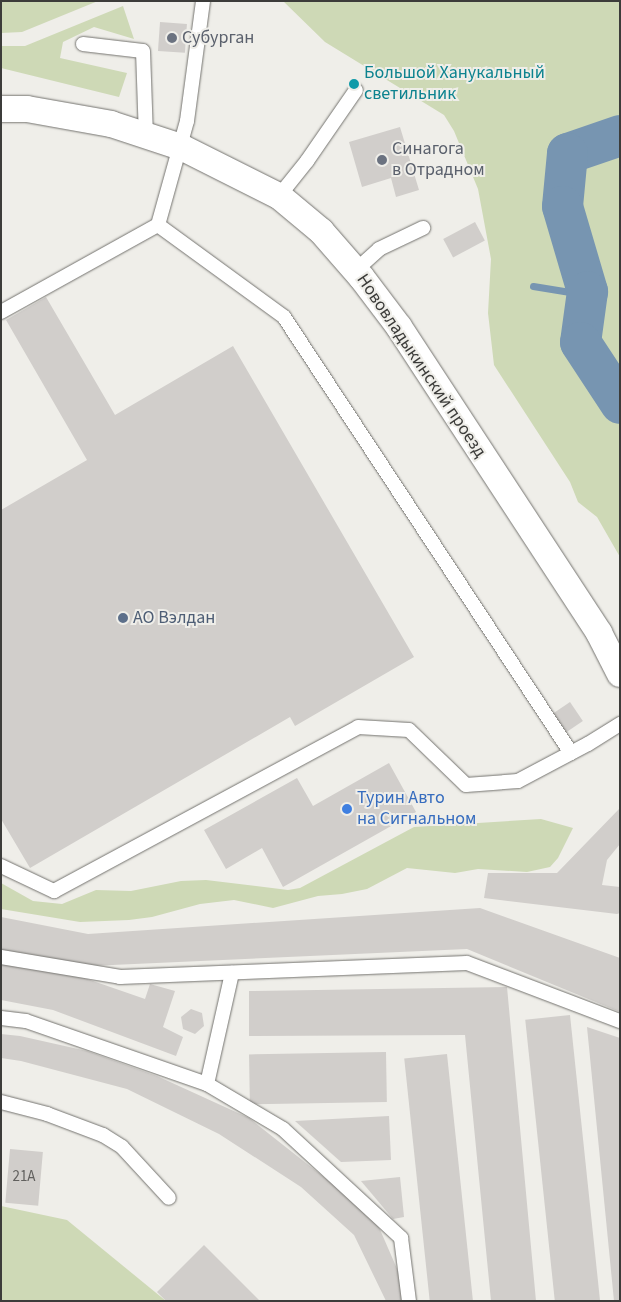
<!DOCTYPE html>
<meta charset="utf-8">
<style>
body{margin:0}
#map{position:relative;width:621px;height:1302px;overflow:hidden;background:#efeee9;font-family:"Source Sans 3",sans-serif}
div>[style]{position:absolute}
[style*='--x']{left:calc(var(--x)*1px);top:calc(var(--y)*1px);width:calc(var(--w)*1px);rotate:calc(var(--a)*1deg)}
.green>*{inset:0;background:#ced9b6}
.stream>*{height:7px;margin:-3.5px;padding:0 3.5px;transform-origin:3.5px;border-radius:3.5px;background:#7795b1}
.river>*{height:41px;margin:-20.5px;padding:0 20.5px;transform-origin:20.5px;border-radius:20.5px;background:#7795b1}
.building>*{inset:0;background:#d1cecb;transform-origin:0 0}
.roads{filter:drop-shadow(0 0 1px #74736f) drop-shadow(0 0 1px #74736f)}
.lane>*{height:14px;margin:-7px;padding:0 7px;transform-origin:7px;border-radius:7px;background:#fff}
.street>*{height:26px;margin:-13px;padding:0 13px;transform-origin:13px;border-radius:13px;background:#fff}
.dots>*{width:14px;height:14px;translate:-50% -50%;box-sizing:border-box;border:2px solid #efeee9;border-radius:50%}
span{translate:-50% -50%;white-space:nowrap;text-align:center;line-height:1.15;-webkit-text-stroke:4px #efeee9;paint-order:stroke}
.number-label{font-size:15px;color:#61605e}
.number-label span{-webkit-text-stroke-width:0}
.worship-label{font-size:18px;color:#5b616d}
.left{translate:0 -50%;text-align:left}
.culture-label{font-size:18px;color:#0d838f}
.street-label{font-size:18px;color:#3c3c3a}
.service-label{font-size:18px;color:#4e5e75}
.shop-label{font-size:18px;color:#366cbe}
.frame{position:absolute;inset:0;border:2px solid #3c3c3a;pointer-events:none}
</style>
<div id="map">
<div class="green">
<div style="clip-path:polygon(1px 1px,98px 1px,22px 32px,1px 33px)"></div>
<div style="clip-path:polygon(283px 1px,620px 1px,620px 557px,597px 517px,578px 502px,570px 482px,494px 365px,488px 313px,491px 259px,478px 189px,454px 131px,444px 115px,325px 42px)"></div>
<div style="clip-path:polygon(123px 6px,134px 39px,94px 27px,63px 42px,60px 58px,127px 73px,119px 97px,1px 68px,1px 46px,25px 46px)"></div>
<div style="clip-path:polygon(541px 819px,573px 828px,558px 858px,550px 867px,527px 872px,478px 869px,455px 873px,407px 868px,367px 889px,342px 894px,318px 896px,273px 908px,234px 900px,200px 904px,152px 917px,129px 920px,80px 922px,1px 909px,1px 883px,33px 901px,62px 904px,96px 890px,131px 891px,181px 881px,206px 880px,288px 890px,300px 888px,414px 827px)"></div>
<div style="clip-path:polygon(1px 1206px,67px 1220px,166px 1301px,1px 1301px)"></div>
</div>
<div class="stream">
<div style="--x:533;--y:286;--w:56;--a:9.3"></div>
</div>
<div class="river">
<div style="--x:620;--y:135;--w:56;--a:161.2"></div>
<div style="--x:567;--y:153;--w:53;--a:95.4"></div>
<div style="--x:562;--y:206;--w:89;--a:73.6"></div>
<div style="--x:587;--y:291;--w:51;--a:97.8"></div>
<div style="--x:580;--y:342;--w:73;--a:56.7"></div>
</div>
<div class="building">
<div style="left:160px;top:22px;width:27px;height:29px;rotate:4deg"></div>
<div style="clip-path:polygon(400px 127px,419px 190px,396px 197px,391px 178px,362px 187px,349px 142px)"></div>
<div style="left:475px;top:222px;width:21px;height:36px;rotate:62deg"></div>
<div style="clip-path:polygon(46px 297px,115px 415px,233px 346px,414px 657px,295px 726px,290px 717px,30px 868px,1px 819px,1px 510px,87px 460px,6px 320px)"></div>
<div style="left:570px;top:702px;width:23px;height:20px;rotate:56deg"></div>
<div style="clip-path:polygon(389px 763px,416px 812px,283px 887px,262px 848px,226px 869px,204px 830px,297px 778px,313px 806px)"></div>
<div style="clip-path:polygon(620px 808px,620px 844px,607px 860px,602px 885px,620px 887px,620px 913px,617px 914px,484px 898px,488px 873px,557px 873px)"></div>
<div style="clip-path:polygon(480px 908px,620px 958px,620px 1012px,467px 949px,90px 966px,1px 952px,1px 917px,88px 934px)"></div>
<div style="clip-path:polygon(1px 962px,70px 973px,145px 999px,150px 984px,175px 991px,163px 1027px,183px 1037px,176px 1056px,53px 1010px,1px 1000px)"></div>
<div style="clip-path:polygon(507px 987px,536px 1301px,491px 1301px,465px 1035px,249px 1036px,249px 991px)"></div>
<div style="clip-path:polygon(191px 1009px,202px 1013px,204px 1026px,195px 1034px,183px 1029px,181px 1017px)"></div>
<div style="left:570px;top:1015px;width:288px;height:45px;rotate:84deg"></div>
<div style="clip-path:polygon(587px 1027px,620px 1038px,620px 1301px,614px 1301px)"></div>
<div style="clip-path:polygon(1px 1034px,20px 1036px,87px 1051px,157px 1076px,249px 1118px,349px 1197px,378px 1225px,408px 1294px,409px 1301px,386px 1301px,354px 1235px,301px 1187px,219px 1134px,127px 1089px,21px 1061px,1px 1058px)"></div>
<div style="left:386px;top:1052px;width:50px;height:137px;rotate:89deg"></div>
<div style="left:447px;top:1054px;width:248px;height:43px;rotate:84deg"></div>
<div style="clip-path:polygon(389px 1116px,391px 1160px,341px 1162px,295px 1121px)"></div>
<div style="left:10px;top:1149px;width:33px;height:54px;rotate:5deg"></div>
<div style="clip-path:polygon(400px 1177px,404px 1217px,393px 1219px,361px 1181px)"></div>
<div style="clip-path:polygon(204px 1245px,260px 1301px,166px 1301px,157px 1292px)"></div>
</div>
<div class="roads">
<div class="lane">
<div style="--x:83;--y:44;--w:60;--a:6.7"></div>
<div style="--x:143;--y:51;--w:85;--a:88"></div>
<div style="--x:279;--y:196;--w:45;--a:-51.3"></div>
<div style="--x:307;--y:161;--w:86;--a:-55.4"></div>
<div style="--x:158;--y:225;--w:108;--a:-74.4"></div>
<div style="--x:187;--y:121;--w:121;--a:-82.4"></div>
<div style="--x:356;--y:270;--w:31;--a:-42"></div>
<div style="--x:379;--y:249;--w:49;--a:-25.5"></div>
<div style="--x:1;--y:312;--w:179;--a:-29"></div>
<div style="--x:158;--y:225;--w:156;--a:36.1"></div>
<div style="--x:284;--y:317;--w:522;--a:56.64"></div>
<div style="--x:1;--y:866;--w:59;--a:25.3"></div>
<div style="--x:54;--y:891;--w:345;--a:-28.3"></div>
<div style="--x:358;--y:727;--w:51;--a:3.4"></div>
<div style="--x:409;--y:730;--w:79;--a:44"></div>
<div style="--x:466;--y:785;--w:52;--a:-4.4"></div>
<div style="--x:518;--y:781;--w:79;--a:-27.9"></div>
<div style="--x:588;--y:744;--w:38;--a:-32"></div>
<div style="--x:1;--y:957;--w:121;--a:9.5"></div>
<div style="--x:120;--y:977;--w:347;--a:-2.3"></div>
<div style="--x:467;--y:963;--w:164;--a:20.8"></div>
<div style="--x:1;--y:1018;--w:25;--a:7"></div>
<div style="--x:26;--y:1021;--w:192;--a:19.2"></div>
<div style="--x:207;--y:1084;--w:88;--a:30.6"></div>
<div style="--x:283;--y:1129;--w:161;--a:42.7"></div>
<div style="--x:401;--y:1238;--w:64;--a:82.8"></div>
<div style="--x:207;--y:1084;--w:114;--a:-77.3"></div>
<div style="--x:1;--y:1102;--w:48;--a:14.6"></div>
<div style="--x:47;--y:1114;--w:60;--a:20.6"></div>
<div style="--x:103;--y:1135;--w:22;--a:32"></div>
<div style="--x:122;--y:1147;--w:69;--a:47.3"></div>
</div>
<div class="street">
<div style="--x:1;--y:109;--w:26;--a:0"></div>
<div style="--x:27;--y:109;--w:85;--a:10.1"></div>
<div style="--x:111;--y:124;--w:74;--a:18.2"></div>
<div style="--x:181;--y:147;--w:110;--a:26.6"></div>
<div style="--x:279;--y:196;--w:55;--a:39.8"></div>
<div style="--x:321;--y:231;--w:62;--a:48.9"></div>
<div style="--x:362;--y:278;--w:61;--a:52.9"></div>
<div style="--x:399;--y:327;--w:366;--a:56.8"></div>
<div style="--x:599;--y:633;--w:46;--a:62.9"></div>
</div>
</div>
<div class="dots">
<div style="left:172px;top:38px;background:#6b7280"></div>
<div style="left:354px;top:84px;background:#0f9aa8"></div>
<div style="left:382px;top:160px;background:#6b7280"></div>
<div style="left:123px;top:618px;background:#5c6f8a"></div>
<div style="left:347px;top:809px;background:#3f7fe0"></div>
</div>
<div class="number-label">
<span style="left:24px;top:1177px">21А</span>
</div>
<div class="worship-label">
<span class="left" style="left:182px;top:38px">Субурган</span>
<span class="left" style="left:392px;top:160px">Синагога<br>в Отрадном</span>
</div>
<div class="culture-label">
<span class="left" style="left:364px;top:84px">Большой Ханукальный<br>светильник</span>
</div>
<div class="street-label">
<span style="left:421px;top:366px;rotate:56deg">Нововладыкинский проезд</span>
</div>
<div class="service-label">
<span class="left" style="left:133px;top:618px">АО Вэлдан</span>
</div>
<div class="shop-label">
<span class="left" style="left:357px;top:809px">Турин Авто<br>на Сигнальном</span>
</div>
<div class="frame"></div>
</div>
